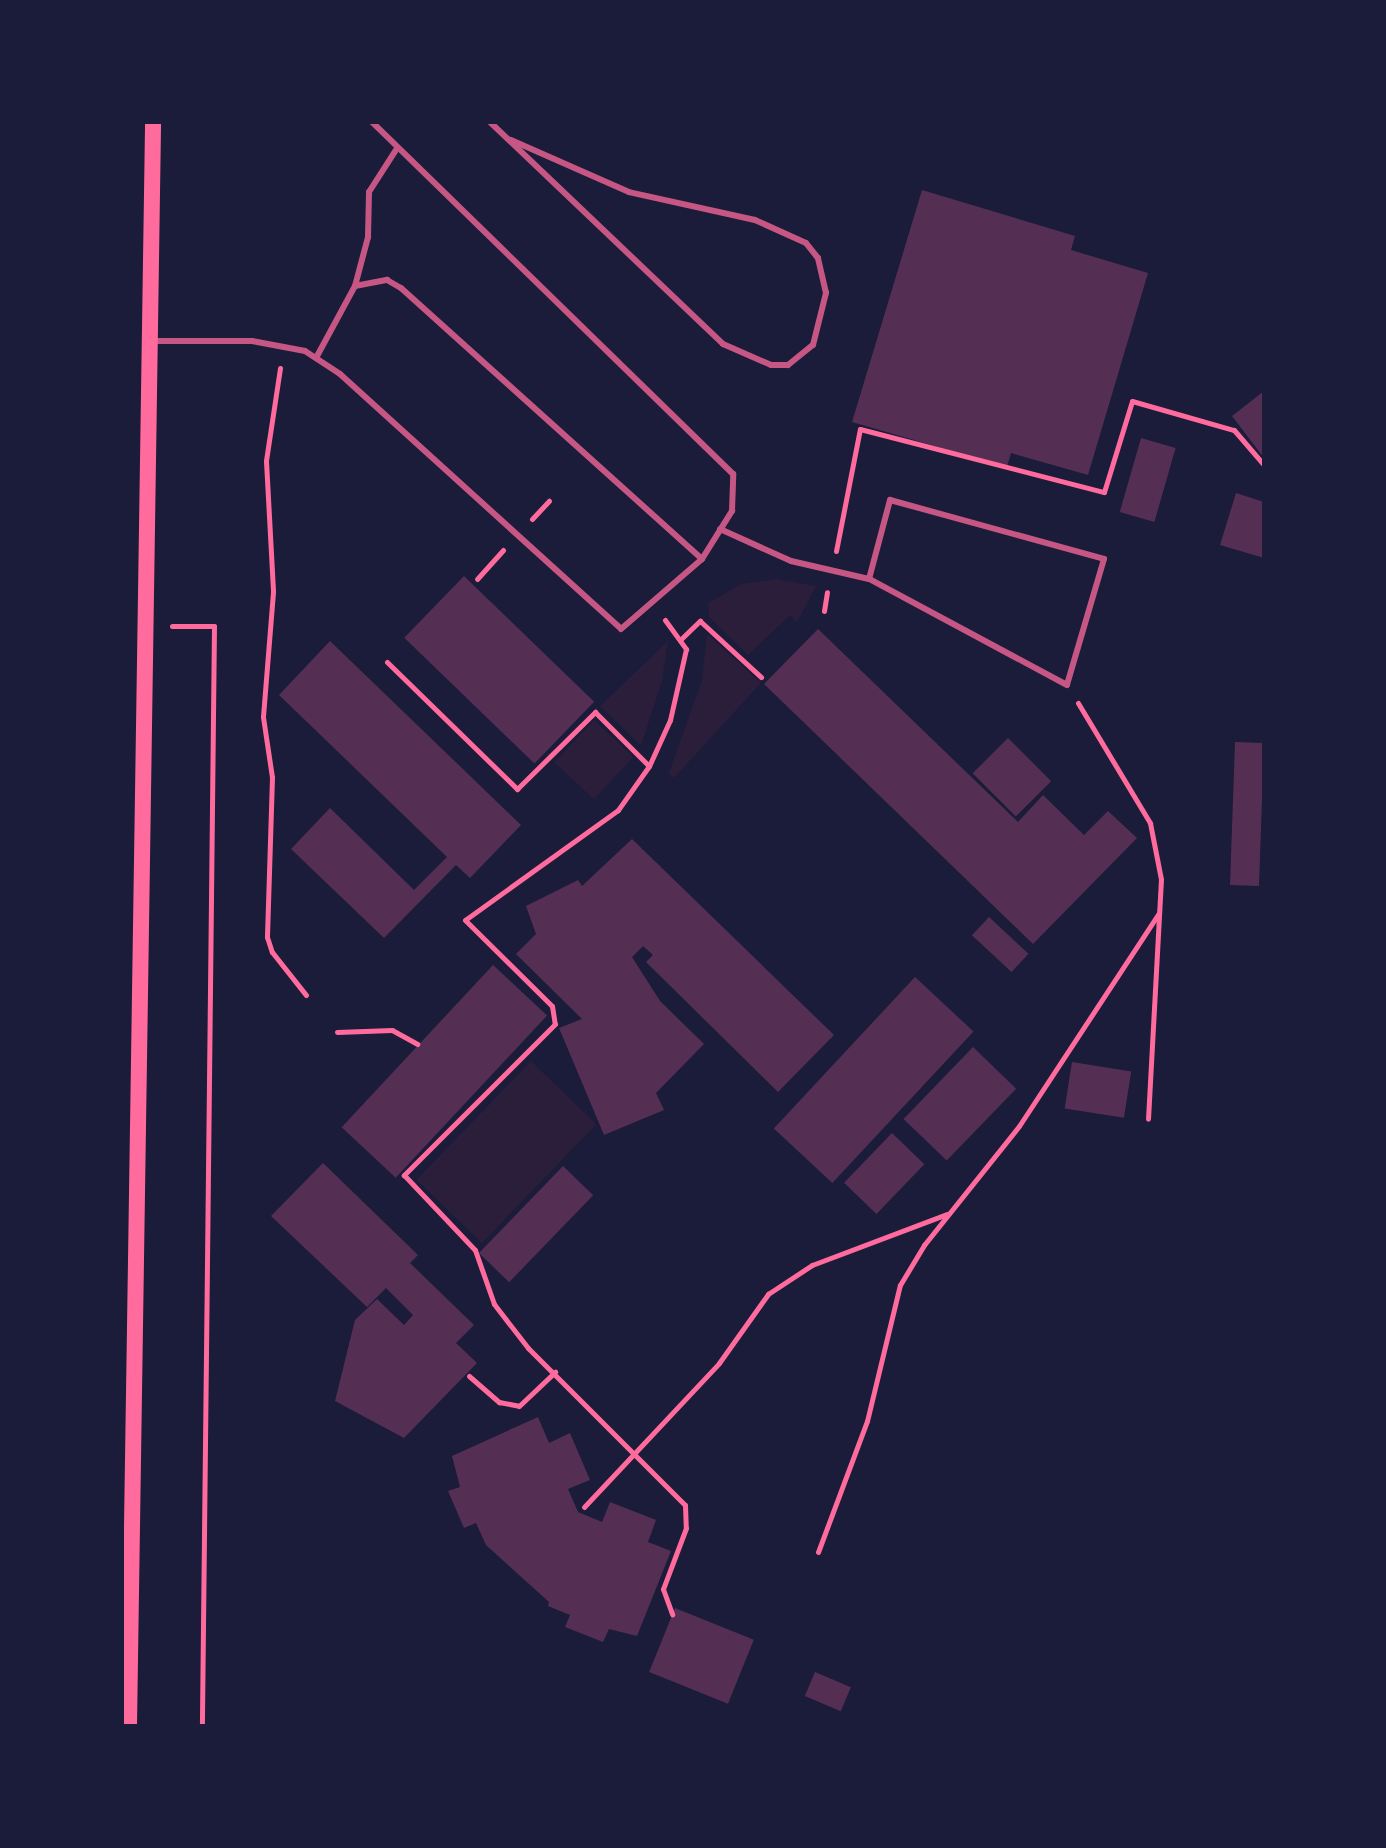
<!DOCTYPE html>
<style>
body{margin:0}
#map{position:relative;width:1386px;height:1848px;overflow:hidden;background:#1b1b3a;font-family:"Roboto Condensed",sans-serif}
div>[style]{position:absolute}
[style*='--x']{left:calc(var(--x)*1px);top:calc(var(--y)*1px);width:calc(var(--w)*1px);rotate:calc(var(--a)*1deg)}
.green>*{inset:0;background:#2a1e3b;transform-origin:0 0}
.building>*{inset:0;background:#542f53;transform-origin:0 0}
.path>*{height:5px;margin:-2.5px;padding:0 2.5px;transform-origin:2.5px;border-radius:2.5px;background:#ff6b9d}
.service>*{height:6px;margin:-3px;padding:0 3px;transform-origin:3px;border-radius:3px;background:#c65784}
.secondary>*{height:16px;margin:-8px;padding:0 8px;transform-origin:8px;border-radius:8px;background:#ff6b9d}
span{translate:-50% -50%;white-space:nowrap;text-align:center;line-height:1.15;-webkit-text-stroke:8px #1b1b3a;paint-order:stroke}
.frame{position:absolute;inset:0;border:124px solid #1b1b3a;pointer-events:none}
</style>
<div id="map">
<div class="green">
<div style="clip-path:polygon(776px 579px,816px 586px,797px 622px,790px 615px,748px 655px,709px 617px,708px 603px,741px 584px)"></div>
<div style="clip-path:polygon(707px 634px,761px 683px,674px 778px,669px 773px,702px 680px)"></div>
<div style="clip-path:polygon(668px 641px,662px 681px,641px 746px,600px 706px)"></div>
<div style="left:594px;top:720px;width:54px;height:58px;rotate:43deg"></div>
<div style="left:531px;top:1061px;width:91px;height:165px;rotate:44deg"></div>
</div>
<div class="building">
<div style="clip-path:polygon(922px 190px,1075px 236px,1071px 250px,1148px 273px,1088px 475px,1011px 453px,1007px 467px,852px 422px)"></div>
<div style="clip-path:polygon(1264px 391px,1264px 458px,1232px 416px)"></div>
<div style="left:1141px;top:438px;width:36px;height:77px;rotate:16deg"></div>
<div style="clip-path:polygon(1236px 493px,1264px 502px,1264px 558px,1220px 545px)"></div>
<div style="left:464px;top:576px;width:181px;height:86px;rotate:44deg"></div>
<div style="clip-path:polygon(818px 629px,1018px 822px,1043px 795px,1084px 835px,1108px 811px,1137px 838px,1033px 944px,764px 684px)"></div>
<div style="clip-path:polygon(330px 641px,521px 825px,470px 878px,456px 865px,384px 938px,291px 849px,330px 808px,414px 890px,447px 857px,279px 695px)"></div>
<div style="left:1008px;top:738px;width:61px;height:50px;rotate:45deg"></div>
<div style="left:1235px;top:742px;width:29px;height:143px;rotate:2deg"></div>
<div style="clip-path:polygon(632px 839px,834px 1035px,778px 1092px,646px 962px,653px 955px,643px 946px,632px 957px,660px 1001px,704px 1044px,656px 1093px,664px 1110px,604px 1135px,559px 1028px,582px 1019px,516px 954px,536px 934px,526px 906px,578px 880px,582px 886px)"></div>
<div style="left:989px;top:917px;width:54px;height:25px;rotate:43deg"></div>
<div style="left:493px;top:965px;width:74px;height:222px;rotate:43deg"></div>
<div style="left:915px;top:977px;width:80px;height:207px;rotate:43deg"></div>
<div style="left:973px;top:1047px;width:60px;height:100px;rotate:44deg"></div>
<div style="left:1072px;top:1062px;width:60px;height:47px;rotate:9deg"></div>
<div style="left:892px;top:1133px;width:45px;height:69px;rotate:44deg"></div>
<div style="clip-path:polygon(323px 1163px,418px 1255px,410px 1263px,474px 1325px,456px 1343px,477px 1363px,404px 1438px,335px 1401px,355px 1320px,377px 1299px,404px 1325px,413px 1315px,386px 1288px,367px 1307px,271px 1216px)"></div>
<div style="left:563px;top:1166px;width:42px;height:121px;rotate:44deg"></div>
<div style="clip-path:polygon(538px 1417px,549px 1443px,570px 1433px,590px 1480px,568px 1489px,578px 1512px,602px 1522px,610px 1502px,656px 1520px,648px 1542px,671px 1551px,637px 1636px,609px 1629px,603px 1642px,565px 1627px,570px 1615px,548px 1606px,549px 1602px,486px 1545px,476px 1523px,464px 1528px,448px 1491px,460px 1487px,452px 1456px)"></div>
<div style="left:675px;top:1608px;width:85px;height:69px;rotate:22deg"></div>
<div style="left:815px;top:1672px;width:39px;height:26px;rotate:23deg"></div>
</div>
<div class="path">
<div style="--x:280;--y:368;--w:94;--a:98.6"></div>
<div style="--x:266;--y:461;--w:131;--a:86.9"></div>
<div style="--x:273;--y:592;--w:125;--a:94.6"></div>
<div style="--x:263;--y:717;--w:61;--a:81.5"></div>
<div style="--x:272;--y:777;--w:160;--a:91.8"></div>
<div style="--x:267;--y:937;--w:16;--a:72"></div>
<div style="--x:272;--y:952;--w:55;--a:51.7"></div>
<div style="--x:532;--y:519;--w:25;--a:-47"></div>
<div style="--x:836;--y:551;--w:124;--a:-78.9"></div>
<div style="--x:860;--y:429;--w:252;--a:14.5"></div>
<div style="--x:1104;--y:492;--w:95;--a:-72.9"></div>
<div style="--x:1132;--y:401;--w:106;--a:15.9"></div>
<div style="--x:1234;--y:430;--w:46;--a:49.4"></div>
<div style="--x:477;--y:579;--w:39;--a:-48"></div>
<div style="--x:824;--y:611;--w:19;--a:-81"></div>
<div style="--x:665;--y:620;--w:36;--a:54"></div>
<div style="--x:686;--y:649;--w:73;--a:102.7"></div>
<div style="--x:670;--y:720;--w:51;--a:114.5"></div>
<div style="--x:649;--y:766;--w:54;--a:125.2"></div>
<div style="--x:618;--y:810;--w:188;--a:144.3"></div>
<div style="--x:465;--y:920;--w:122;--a:44.7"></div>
<div style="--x:552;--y:1006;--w:18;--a:81"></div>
<div style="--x:555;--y:1024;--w:214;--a:135"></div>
<div style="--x:404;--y:1175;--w:103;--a:46.6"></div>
<div style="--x:475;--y:1250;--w:57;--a:70.6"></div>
<div style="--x:494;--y:1304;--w:56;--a:52.3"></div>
<div style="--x:528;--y:1348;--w:222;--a:45"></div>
<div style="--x:685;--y:1505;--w:23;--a:88"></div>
<div style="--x:686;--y:1528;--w:65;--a:110.7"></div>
<div style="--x:663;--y:1589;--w:27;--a:70"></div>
<div style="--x:172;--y:626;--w:42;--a:0"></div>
<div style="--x:214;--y:626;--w:1100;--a:90.63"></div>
<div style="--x:680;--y:640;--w:28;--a:-44"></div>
<div style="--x:700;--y:621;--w:83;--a:42.6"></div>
<div style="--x:387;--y:662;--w:182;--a:44.3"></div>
<div style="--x:517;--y:789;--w:110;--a:-44.6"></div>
<div style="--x:595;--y:712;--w:76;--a:45"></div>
<div style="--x:1078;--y:703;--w:140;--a:59"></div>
<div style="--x:1150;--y:823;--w:57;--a:78.9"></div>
<div style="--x:1161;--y:879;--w:240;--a:93.1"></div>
<div style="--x:337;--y:1032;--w:55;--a:-2.1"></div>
<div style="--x:392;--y:1030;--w:29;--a:29"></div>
<div style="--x:469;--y:1376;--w:40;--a:41"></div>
<div style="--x:499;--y:1402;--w:20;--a:11"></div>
<div style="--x:519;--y:1406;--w:50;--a:-43.4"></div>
<div style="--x:584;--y:1507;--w:197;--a:-46.8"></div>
<div style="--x:719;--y:1363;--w:85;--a:-54.6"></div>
<div style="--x:768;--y:1294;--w:53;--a:-33.4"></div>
<div style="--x:812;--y:1265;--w:144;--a:-20.7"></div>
<div style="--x:818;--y:1552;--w:140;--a:-69.5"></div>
<div style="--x:867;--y:1421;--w:140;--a:-76.4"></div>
<div style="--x:900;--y:1285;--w:47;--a:-59"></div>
<div style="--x:924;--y:1245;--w:152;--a:-51.4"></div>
<div style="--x:1019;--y:1126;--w:255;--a:-56.7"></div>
</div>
<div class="service">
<div style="--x:490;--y:122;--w:322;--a:43.6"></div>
<div style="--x:723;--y:344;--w:52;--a:23.6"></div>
<div style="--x:771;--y:365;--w:17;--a:0"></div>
<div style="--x:788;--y:365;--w:32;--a:-39"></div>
<div style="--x:813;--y:345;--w:54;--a:-76"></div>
<div style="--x:826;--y:293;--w:36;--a:-103"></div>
<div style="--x:818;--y:258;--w:19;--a:-129"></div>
<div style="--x:806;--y:243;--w:56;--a:-155.7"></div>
<div style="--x:755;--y:220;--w:129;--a:-167.5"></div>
<div style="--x:629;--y:192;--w:129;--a:-156.2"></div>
<div style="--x:355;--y:286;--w:33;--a:-11"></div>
<div style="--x:387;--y:280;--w:16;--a:30"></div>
<div style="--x:401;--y:288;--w:405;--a:42"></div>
<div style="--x:152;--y:341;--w:100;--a:0"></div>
<div style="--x:252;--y:341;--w:54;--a:10.7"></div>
<div style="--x:305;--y:351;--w:42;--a:33.3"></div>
<div style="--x:340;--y:374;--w:379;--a:42.2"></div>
<div style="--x:621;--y:629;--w:107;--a:-40.8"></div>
<div style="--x:702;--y:559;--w:57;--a:-58"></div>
<div style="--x:732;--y:511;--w:37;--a:-88"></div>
<div style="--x:733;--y:474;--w:504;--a:-135.72"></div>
<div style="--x:316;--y:358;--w:82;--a:-61.6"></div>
<div style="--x:355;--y:286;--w:51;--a:-75.1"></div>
<div style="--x:368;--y:237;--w:45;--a:-88.7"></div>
<div style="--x:369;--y:192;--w:50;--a:-57.3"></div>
<div style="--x:720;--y:529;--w:78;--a:24.3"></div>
<div style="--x:791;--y:561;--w:80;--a:13"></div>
<div style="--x:869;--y:579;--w:82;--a:-75.1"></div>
<div style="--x:890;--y:500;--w:222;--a:15.4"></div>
<div style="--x:1104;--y:559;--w:131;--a:106.4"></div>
<div style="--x:1067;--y:685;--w:225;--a:-151.8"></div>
</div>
<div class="secondary">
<div style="--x:129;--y:1726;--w:1604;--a:-89.14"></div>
</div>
<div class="frame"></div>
</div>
